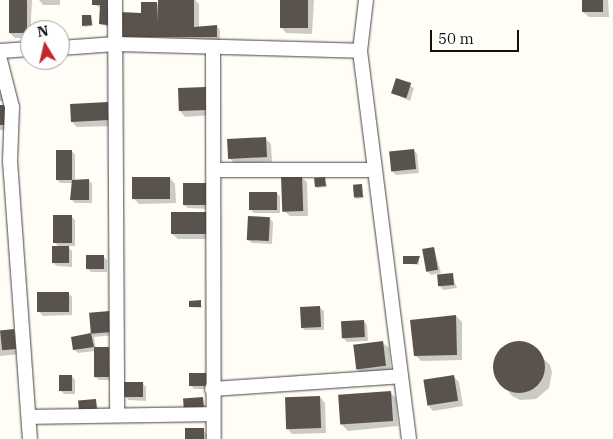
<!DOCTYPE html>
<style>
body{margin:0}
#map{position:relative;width:613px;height:439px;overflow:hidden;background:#fffdf5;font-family:"IBM Plex Serif",serif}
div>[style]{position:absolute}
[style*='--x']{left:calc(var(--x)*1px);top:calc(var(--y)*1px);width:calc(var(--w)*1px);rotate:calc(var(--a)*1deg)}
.shadow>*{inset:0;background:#0003}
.building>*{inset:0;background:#5a524d;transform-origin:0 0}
.round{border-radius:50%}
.roads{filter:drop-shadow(0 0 1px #444) drop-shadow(0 0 1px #444)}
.minor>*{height:14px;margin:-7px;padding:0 7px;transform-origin:7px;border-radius:7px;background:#fff}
span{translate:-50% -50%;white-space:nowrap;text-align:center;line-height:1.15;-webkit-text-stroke:5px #fff;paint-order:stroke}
.north{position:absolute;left:20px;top:20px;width:50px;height:50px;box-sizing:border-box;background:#fff;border:1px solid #a0a0a0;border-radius:50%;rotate:351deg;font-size:14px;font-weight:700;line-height:20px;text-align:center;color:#111}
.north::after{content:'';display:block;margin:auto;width:18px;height:22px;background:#c4262e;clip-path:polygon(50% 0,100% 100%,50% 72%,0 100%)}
.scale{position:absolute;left:430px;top:30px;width:89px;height:22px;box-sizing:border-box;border:2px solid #111;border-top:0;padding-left:6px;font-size:15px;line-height:18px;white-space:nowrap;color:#111;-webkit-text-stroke:4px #fff;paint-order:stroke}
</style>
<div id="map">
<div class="shadow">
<div style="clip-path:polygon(10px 0,32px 0,30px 38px,15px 38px,9px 32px)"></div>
<div style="clip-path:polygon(39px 0,60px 0,60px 5px,43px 5px)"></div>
<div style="clip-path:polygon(94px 0,110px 0,112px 28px,100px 24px,101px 8px,93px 4px)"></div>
<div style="clip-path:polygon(159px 0,195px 0,199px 4px,199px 29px,217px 26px,220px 30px,220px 40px,126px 42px,121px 36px,142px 14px,156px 3px,159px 6px)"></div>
<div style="clip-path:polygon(282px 0,314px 0,312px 34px,286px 33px,281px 27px)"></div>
<div style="clip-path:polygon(583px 0,608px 0,609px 17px,589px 17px,583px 12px)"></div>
<div style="clip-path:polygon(91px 16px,93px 26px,85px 27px,83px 25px)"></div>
<div style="clip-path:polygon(0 78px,6px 101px,0 101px)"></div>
<div style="clip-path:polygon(397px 80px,414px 88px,410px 101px,392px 93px)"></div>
<div style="clip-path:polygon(206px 88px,211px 94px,212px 115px,185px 117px,180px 111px)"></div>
<div style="clip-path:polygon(107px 103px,113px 109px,114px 126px,77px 127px,72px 122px)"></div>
<div style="clip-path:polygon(0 106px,11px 130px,0 130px)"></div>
<div style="clip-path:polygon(265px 138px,271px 144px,272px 162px,234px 163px,228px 157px)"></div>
<div style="clip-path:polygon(414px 150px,417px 154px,419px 173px,396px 175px,392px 171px)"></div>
<div style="clip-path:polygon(72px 151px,75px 155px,75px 181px,89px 180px,92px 184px,92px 203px,75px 203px,72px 200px,73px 183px,60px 183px,57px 179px)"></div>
<div style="clip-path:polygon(301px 177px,307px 182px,308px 216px,290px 216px,284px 211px)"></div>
<div style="clip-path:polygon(170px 178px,175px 184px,176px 203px,139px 204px,133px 198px)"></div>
<div style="clip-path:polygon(325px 178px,327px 187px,317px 188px,316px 187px)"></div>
<div style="clip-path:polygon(208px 185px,212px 209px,188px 208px,184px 205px)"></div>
<div style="clip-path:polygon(361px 185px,364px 198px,357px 199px,355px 198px)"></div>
<div style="clip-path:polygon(276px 193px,280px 196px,280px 213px,254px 213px,250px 209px)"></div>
<div style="clip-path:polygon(71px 216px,75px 220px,75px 246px,67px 246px,72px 251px,72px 267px,57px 266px,53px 263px,59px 247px,54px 242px)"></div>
<div style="clip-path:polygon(215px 219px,215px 239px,178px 239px,172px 234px)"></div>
<div style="clip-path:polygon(270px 219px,273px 222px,272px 244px,252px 243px,248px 240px)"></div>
<div style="clip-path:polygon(434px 248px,441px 273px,431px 275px,427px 271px)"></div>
<div style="clip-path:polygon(103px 256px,107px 260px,107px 272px,91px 272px,87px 268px)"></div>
<div style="clip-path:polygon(419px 257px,419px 265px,405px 263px)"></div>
<div style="clip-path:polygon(452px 275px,457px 288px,443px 290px,440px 286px)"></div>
<div style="clip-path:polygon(68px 293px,72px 297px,72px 315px,43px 316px,39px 312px)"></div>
<div style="clip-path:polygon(200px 301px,202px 308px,190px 307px)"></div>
<div style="clip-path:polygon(320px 308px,324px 311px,324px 330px,305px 330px,301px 327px)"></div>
<div style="clip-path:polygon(91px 314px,115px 335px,94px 337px,96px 349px,108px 348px,112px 352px,112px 380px,99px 380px,95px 377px,95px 351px,78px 353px,74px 349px,73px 338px,93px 334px)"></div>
<div style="clip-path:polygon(456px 316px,462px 322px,462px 360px,421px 361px,415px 355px)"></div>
<div style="clip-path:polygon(364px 321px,367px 325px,368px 341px,347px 342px,343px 338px)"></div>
<div style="clip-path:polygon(14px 330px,19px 336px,21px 354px,0 356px,0 331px)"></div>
<div style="clip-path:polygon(383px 343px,389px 348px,391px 372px,362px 375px,357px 369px)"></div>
<div style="clip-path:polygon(514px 343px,530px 345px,550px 365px,552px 372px,549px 388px,536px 399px,520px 400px,512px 396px,494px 374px,494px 366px,500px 351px)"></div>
<div style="clip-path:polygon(190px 374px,210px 389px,194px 389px,190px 385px)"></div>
<div style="clip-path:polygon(72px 376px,75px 380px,75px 394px,64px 394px,60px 390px)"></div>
<div style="clip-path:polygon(454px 377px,459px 382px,463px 406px,433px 411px,428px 405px)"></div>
<div style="clip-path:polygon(143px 384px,146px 387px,146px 401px,129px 400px,125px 397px)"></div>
<div style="clip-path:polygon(390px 392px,396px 398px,398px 426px,348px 431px,342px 425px)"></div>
<div style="clip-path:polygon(320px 397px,325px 403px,326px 433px,292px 434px,287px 428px)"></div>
<div style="clip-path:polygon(203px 399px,207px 414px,185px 411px)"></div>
<div style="clip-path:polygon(95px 400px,100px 414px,84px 416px)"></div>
<div style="clip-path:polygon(203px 429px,209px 439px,186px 439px)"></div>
</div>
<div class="building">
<div style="left:9px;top:0;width:18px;height:33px"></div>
<div style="clip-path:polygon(92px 0,110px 0,108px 25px,99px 24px,100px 5px,92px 5px)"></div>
<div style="clip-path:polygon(158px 0,194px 0,194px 27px,217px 25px,217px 37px,119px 37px,120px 12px,141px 13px,141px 2px,157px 2px,158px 22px)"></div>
<div style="left:280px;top:0;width:28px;height:28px"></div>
<div style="left:582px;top:0;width:21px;height:12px"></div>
<div style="clip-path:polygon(82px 15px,91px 15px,92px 25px,82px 26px)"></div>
<div style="left:396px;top:78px;width:16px;height:16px;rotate:18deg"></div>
<div style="left:206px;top:87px;width:23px;height:28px;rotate:88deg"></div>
<div style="left:108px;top:102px;width:18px;height:38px;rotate:87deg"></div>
<div style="clip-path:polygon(0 105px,5px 105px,6px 125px,0 125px)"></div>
<div style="left:266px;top:137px;width:20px;height:39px;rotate:87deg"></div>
<div style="left:414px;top:149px;width:20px;height:25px;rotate:84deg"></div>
<div style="left:56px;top:150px;width:16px;height:30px"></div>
<div style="left:302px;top:175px;width:36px;height:21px;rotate:88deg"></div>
<div style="left:132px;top:177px;width:38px;height:22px"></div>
<div style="left:325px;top:177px;width:9px;height:11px;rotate:84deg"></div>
<div style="clip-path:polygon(89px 179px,89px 200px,70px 200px,72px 180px)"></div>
<div style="left:183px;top:183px;width:26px;height:22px"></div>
<div style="left:362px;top:184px;width:13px;height:9px;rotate:86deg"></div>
<div style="left:249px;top:192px;width:28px;height:18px"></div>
<div style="left:210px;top:212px;width:22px;height:39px;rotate:90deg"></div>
<div style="left:53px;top:215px;width:19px;height:28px"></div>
<div style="left:248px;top:216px;width:22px;height:24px;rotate:3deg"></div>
<div style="left:52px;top:246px;width:17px;height:17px"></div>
<div style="left:434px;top:247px;width:23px;height:12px;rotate:80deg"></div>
<div style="left:86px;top:255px;width:18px;height:14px"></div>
<div style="clip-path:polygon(403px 256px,420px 256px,417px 264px,403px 264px)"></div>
<div style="left:453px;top:273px;width:12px;height:16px;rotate:85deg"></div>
<div style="left:69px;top:292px;width:20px;height:32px;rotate:90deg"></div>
<div style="clip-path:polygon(201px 300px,201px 307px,189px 307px,189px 301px)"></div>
<div style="left:320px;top:306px;width:21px;height:20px;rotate:87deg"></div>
<div style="left:110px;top:311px;width:21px;height:21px;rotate:85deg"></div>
<div style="clip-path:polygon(456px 315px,457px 355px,414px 356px,410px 320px)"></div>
<div style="left:364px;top:320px;width:17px;height:23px;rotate:87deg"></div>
<div style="left:14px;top:329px;width:20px;height:14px;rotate:84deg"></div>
<div style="clip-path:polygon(91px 333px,94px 347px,109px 347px,109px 377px,94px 377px,94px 347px,73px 350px,71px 337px)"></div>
<div class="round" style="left:493px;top:341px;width:52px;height:52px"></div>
<div style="left:383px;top:341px;width:25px;height:30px;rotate:83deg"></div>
<div style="left:189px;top:373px;width:18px;height:13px"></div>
<div style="left:59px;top:375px;width:13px;height:16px"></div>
<div style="left:454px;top:375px;width:26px;height:31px;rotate:81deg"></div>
<div style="left:124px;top:382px;width:19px;height:15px"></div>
<div style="left:391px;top:391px;width:30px;height:53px;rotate:86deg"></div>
<div style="left:320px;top:396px;width:32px;height:35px;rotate:88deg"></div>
<div style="left:203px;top:397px;width:13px;height:20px;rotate:86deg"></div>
<div style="left:96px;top:399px;width:12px;height:18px;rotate:85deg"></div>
<div style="left:185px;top:428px;width:19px;height:11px"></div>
</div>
<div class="roads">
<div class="minor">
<div style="--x:115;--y:0;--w:415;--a:89.7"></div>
<div style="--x:366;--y:0;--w:51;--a:96.7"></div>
<div style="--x:360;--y:51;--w:391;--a:82.8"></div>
<div style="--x:213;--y:47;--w:392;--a:89.9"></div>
<div style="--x:60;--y:48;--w:56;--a:-4.1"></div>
<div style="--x:116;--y:44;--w:244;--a:1.6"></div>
<div style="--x:0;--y:51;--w:30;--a:-4"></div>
<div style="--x:0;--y:60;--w:49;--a:75.7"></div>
<div style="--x:12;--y:107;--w:54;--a:92.1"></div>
<div style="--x:10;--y:161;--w:279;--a:85.9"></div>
<div style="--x:214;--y:170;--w:161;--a:0"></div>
<div style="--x:212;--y:389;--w:189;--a:-3.9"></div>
<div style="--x:30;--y:417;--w:183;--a:-0.9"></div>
</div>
</div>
<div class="north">N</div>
<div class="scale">50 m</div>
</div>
